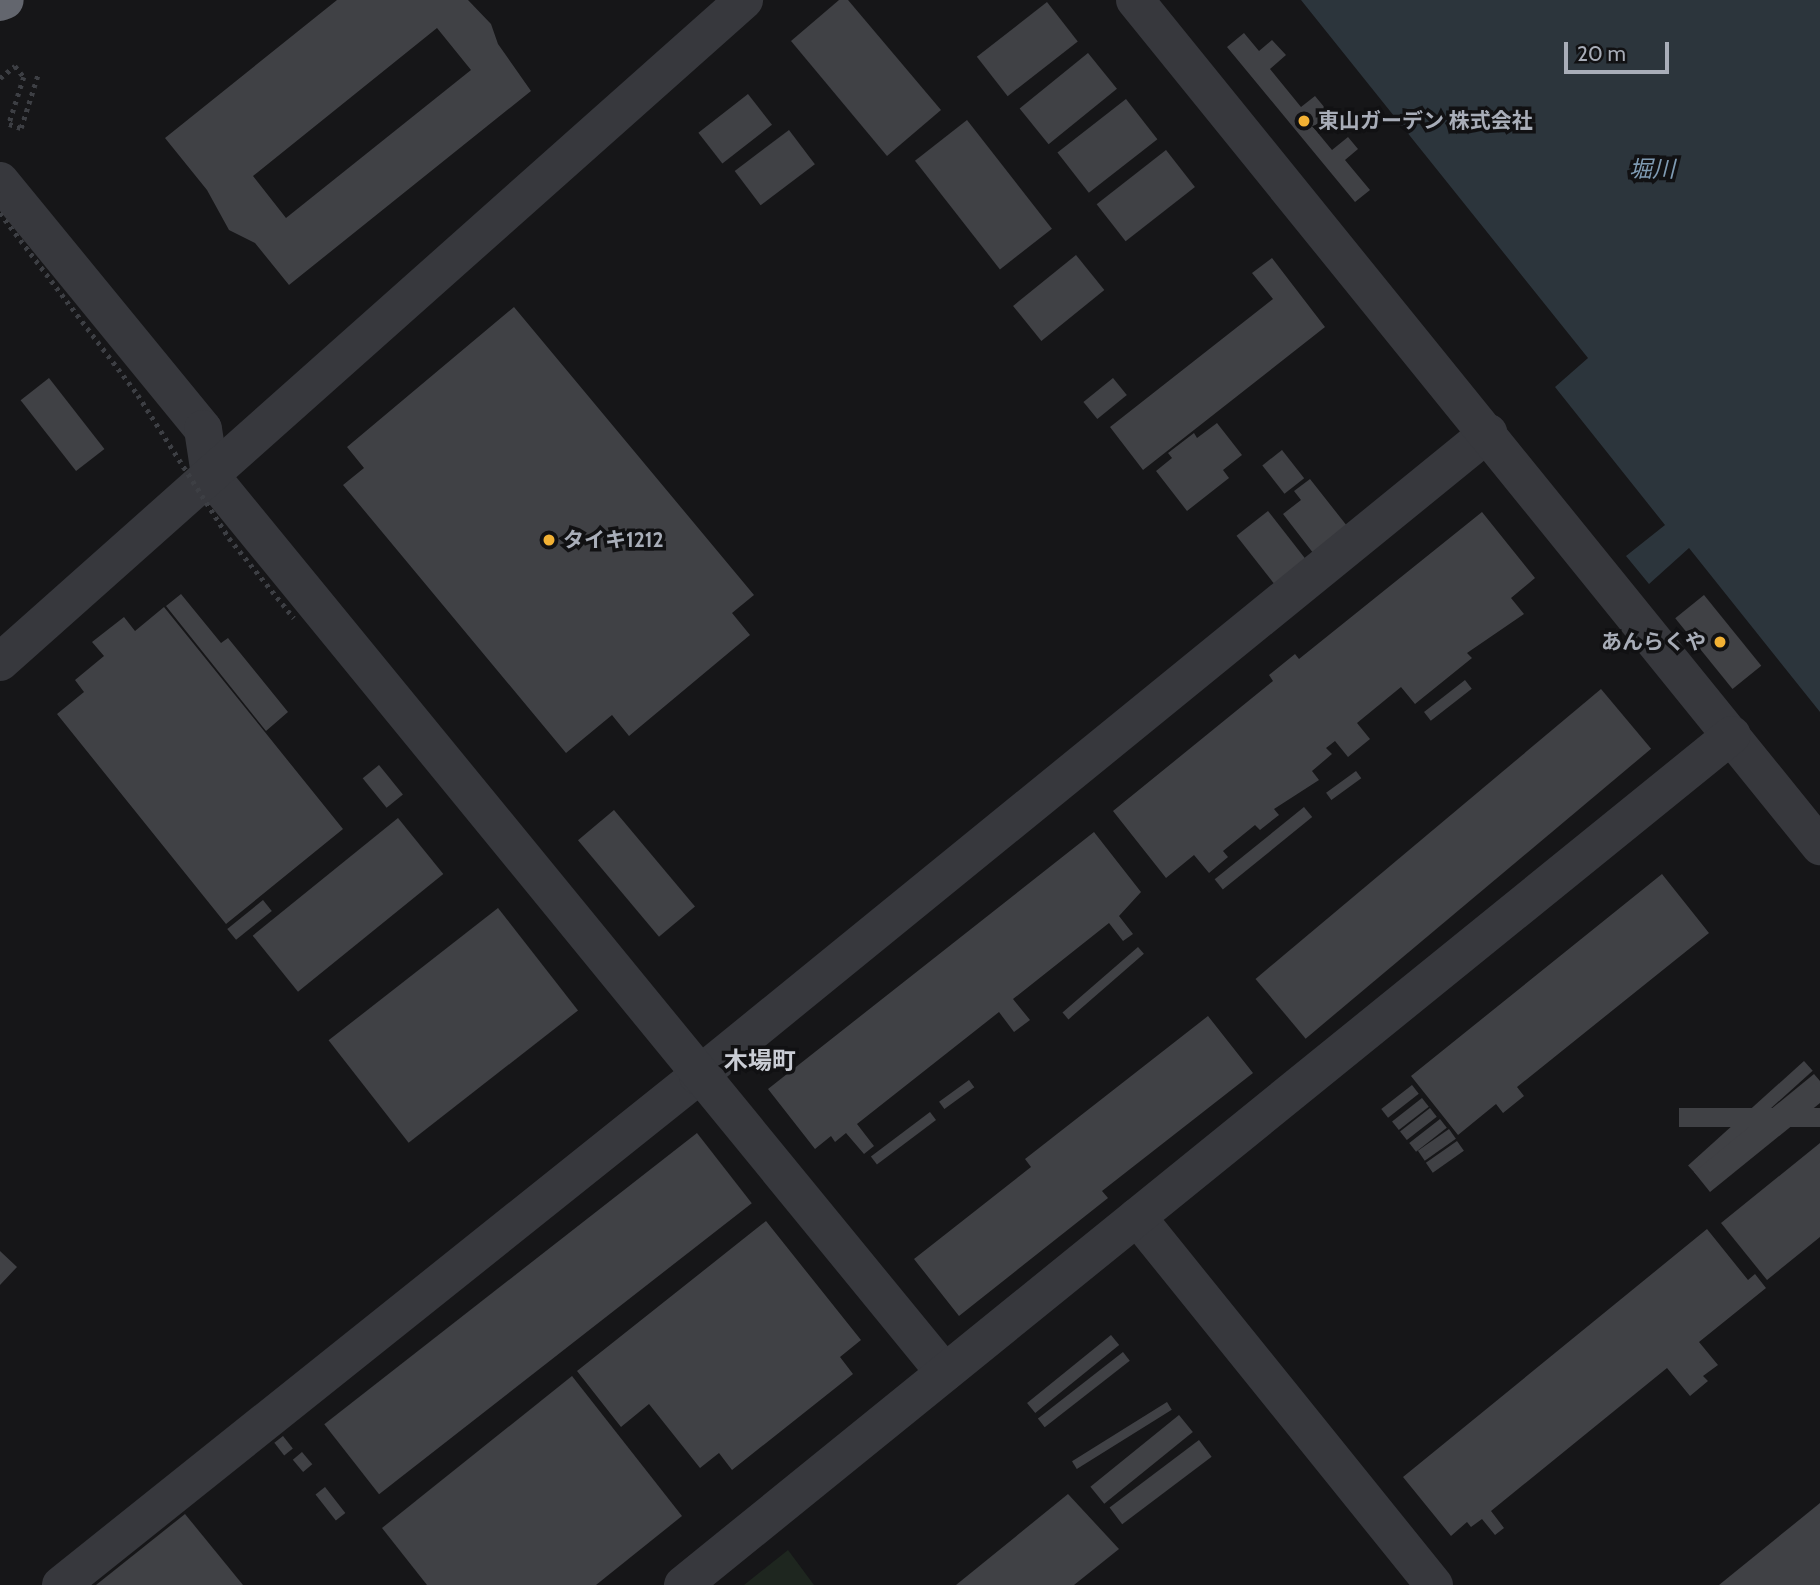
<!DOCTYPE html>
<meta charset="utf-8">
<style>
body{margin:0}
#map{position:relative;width:1820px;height:1585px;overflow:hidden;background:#161618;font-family:Cabin,"Noto Sans JP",sans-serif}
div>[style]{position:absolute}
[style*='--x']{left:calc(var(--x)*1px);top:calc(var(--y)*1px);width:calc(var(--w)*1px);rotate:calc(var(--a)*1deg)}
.green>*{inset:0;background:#1e261f}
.water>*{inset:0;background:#2c353c}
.building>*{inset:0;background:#404145;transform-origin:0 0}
.path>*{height:4.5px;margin-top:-2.25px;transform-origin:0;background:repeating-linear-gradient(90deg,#3d3f44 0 3.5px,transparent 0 8.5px)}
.minor>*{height:38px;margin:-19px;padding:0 19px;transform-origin:19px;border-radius:19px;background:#37383d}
.tertiary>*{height:38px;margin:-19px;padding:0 19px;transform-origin:19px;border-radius:19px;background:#37383d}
.motorway>*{height:38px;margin:-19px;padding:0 19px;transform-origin:19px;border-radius:19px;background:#63666e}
.path-bridge>*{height:4.5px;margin-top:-2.25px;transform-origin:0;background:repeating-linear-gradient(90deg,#3d3f44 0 3.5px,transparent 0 8.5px)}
.dots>*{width:19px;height:19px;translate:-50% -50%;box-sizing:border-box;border:4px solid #111113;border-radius:50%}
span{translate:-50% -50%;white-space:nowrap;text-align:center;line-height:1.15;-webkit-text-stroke:7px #111113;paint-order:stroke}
.poi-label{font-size:21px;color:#a8adb8;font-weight:700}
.left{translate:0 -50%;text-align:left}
.right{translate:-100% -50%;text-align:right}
.water-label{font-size:23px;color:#7f9bb3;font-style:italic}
.quarter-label{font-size:24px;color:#c9ccd4;font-weight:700}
.scale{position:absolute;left:1564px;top:42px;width:105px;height:32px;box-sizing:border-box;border:4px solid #a8adb8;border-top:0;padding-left:9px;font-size:21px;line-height:24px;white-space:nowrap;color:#a8adb8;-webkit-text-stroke:5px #111113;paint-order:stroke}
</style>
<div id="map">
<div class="green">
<div style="clip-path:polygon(788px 1550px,814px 1585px,744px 1585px)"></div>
</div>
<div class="water">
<div style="clip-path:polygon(1301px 0,1820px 0,1820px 712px,1689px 548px,1649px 584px,1626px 556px,1665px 525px,1555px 387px,1588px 358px)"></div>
</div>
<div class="building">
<div style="clip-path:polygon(evenodd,337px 0,468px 0,491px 24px,498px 44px,531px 91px,289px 285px,255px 243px,229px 230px,207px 190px,165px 138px,337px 0,437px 28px,471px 70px,286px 218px,253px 176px,437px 28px)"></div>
<div style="clip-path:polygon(839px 0,848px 0,941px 110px,887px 156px,791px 41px)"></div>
<div style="left:1047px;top:2px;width:50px;height:89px;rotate:52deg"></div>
<div style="clip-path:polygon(1244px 33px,1259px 51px,1272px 40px,1286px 55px,1270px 69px,1301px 107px,1315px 96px,1330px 114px,1313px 127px,1332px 150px,1348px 137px,1358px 149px,1345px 160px,1370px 190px,1355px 202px,1227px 47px)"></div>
<div style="left:1088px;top:53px;width:46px;height:88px;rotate:51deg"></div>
<div style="left:748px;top:94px;width:39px;height:63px;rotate:52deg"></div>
<div style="left:1126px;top:99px;width:51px;height:87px;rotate:52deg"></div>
<div style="left:967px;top:120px;width:138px;height:66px;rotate:52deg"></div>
<div style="left:789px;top:130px;width:43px;height:68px;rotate:53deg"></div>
<div style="left:1166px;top:150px;width:47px;height:88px;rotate:52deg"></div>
<div style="left:1076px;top:255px;width:45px;height:81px;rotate:51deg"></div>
<div style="clip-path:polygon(1272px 258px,1325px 327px,1143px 470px,1110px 427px,1273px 299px,1252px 273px)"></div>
<div style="clip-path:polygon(514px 307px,754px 595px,732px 613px,750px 635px,629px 736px,612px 715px,566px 753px,343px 485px,364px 468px,347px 447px)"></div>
<div style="left:49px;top:378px;width:90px;height:36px;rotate:52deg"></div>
<div style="left:1113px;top:378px;width:22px;height:38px;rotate:51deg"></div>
<div style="clip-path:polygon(1217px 423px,1242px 455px,1223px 470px,1229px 478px,1187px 511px,1156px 471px,1172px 458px,1168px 453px,1194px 433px,1197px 438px)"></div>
<div style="left:1282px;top:450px;width:36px;height:25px;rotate:52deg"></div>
<div style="clip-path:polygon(1310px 479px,1351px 531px,1317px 558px,1283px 514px,1301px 500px,1294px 491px)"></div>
<div style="left:1268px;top:511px;width:67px;height:40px;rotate:52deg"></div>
<div style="clip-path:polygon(1482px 512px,1535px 578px,1511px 598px,1524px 614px,1467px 653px,1472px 658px,1415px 704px,1401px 687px,1357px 723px,1370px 739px,1348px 757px,1335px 741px,1326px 748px,1332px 754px,1312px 771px,1319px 780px,1274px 809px,1279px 815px,1260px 830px,1255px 825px,1223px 851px,1228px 857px,1209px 873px,1194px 855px,1166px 878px,1113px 811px,1273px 681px,1269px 675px,1295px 654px,1299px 659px)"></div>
<div style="clip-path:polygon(181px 594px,221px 643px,228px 638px,288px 712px,266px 731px,166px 606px)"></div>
<div style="left:1704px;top:595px;width:91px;height:37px;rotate:51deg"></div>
<div style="clip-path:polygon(164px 607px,343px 829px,226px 924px,57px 714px,84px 692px,75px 680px,104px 656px,92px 642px,124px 617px,135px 631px)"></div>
<div style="left:1465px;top:680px;width:11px;height:52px;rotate:52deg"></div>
<div style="left:1601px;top:689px;width:78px;height:451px;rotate:50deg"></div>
<div style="left:379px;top:765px;width:38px;height:21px;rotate:51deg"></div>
<div style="left:1356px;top:771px;width:9px;height:37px;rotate:54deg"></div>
<div style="left:1304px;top:807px;width:13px;height:115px;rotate:51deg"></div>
<div style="left:614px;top:810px;width:126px;height:47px;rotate:50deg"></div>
<div style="left:398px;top:818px;width:72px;height:187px;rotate:51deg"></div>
<div style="clip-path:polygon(1094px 832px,1141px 892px,1119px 916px,1133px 934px,1123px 941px,1109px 923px,1013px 999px,1030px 1020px,1014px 1032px,999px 1012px,857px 1124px,874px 1146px,864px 1154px,846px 1133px,835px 1142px,831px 1136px,815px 1149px,768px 1089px)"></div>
<div style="clip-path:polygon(1662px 874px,1709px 933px,1517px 1087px,1524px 1096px,1503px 1113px,1496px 1104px,1458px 1135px,1411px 1076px)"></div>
<div style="left:263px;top:900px;width:14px;height:46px;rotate:51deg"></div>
<div style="left:498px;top:908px;width:130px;height:215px;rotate:52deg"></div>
<div style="left:1138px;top:947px;width:9px;height:100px;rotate:49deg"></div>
<div style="clip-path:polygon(1208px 1016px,1253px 1073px,1102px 1191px,1108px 1198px,959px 1316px,914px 1259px,1031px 1167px,1025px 1159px)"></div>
<div style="left:1804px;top:1061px;width:13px;height:156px;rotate:48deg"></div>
<div style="clip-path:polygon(1814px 1074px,1820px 1081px,1820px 1103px,1710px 1192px,1694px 1172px)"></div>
<div style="left:969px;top:1080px;width:9px;height:37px;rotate:54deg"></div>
<div style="left:1412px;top:1085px;width:11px;height:39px;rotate:52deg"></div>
<div style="left:1422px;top:1098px;width:11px;height:38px;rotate:52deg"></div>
<div style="left:1430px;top:1108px;width:11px;height:38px;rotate:52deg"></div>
<div style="left:1820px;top:1108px;width:19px;height:141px;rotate:90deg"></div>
<div style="left:930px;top:1112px;width:10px;height:74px;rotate:53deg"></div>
<div style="left:1440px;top:1119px;width:11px;height:39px;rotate:52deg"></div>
<div style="left:1449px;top:1129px;width:12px;height:38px;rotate:55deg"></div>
<div style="left:697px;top:1133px;width:89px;height:473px;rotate:52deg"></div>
<div style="left:1457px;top:1141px;width:12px;height:38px;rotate:55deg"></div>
<div style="clip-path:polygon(1820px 1143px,1820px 1237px,1767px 1280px,1721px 1223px)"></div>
<div style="clip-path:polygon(766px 1221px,861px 1340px,840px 1357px,853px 1374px,732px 1470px,719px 1453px,700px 1468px,649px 1404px,621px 1427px,577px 1371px)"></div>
<div style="clip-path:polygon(1707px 1229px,1748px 1280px,1755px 1274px,1766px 1288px,1699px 1342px,1718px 1365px,1703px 1376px,1708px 1381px,1690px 1396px,1667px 1368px,1491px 1511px,1504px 1528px,1495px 1535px,1482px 1519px,1471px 1527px,1467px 1522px,1451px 1536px,1403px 1477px)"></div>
<div style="clip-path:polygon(0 1251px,17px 1267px,0 1285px)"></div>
<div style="left:1111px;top:1335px;width:13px;height:108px;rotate:51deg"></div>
<div style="left:1123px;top:1352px;width:11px;height:108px;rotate:52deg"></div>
<div style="clip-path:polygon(572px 1376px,682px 1516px,596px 1585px,427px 1585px,382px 1528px)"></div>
<div style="left:1167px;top:1402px;width:9px;height:112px;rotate:58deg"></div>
<div style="left:1179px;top:1415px;width:22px;height:114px;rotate:51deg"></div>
<div style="left:283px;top:1436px;width:16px;height:11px;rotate:52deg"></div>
<div style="left:1199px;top:1440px;width:21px;height:112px;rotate:53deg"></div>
<div style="left:302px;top:1452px;width:16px;height:12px;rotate:50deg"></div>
<div style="left:325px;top:1487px;width:33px;height:12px;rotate:52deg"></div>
<div style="clip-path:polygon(1068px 1494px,1119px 1549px,1074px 1585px,956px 1585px)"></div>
<div style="clip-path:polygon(1820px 1503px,1820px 1585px,1719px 1585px)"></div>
<div style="clip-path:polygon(185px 1514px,243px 1585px,96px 1585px)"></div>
</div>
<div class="path">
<div style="--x:0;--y:78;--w:19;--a:-39"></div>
<div style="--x:15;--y:66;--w:14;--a:51"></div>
<div style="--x:24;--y:77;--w:49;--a:107.7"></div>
<div style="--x:9;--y:124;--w:13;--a:18"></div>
<div style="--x:21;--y:128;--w:57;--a:-72.5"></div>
</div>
<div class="minor">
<div style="--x:1137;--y:1217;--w:473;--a:51.1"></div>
<div style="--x:61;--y:1585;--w:815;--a:-38.63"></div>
<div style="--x:698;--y:1076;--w:1019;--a:-39.14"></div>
</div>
<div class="tertiary">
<div style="--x:1135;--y:0;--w:1089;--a:51"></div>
<div style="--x:0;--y:181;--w:320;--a:50.7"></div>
<div style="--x:203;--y:429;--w:47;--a:81.3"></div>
<div style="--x:210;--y:475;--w:1160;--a:50.7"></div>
<div style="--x:0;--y:662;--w:996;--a:-41.66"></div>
<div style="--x:683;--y:1585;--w:1350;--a:-39.02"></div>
</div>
<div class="motorway">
<div style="--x:0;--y:2;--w:5;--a:-22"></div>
</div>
<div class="path-bridge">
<div style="--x:0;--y:213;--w:228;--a:52.8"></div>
<div style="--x:138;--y:395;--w:169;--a:57.5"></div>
<div style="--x:229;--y:538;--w:103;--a:50.9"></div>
</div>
<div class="dots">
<div style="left:1304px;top:121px;background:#f2b134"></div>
<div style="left:549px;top:540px;background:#f2b134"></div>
<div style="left:1720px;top:642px;background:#f2b134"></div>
</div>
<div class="poi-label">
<span class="left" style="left:1318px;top:121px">東山ガーデン 株式会社</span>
<span class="left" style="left:563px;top:540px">タイキ1212</span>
<span class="right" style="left:1706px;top:642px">あんらくや</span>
</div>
<div class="water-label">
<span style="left:1652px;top:169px">堀川</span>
</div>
<div class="quarter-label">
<span style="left:760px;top:1061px">木場町</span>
</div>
<div class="scale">20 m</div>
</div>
